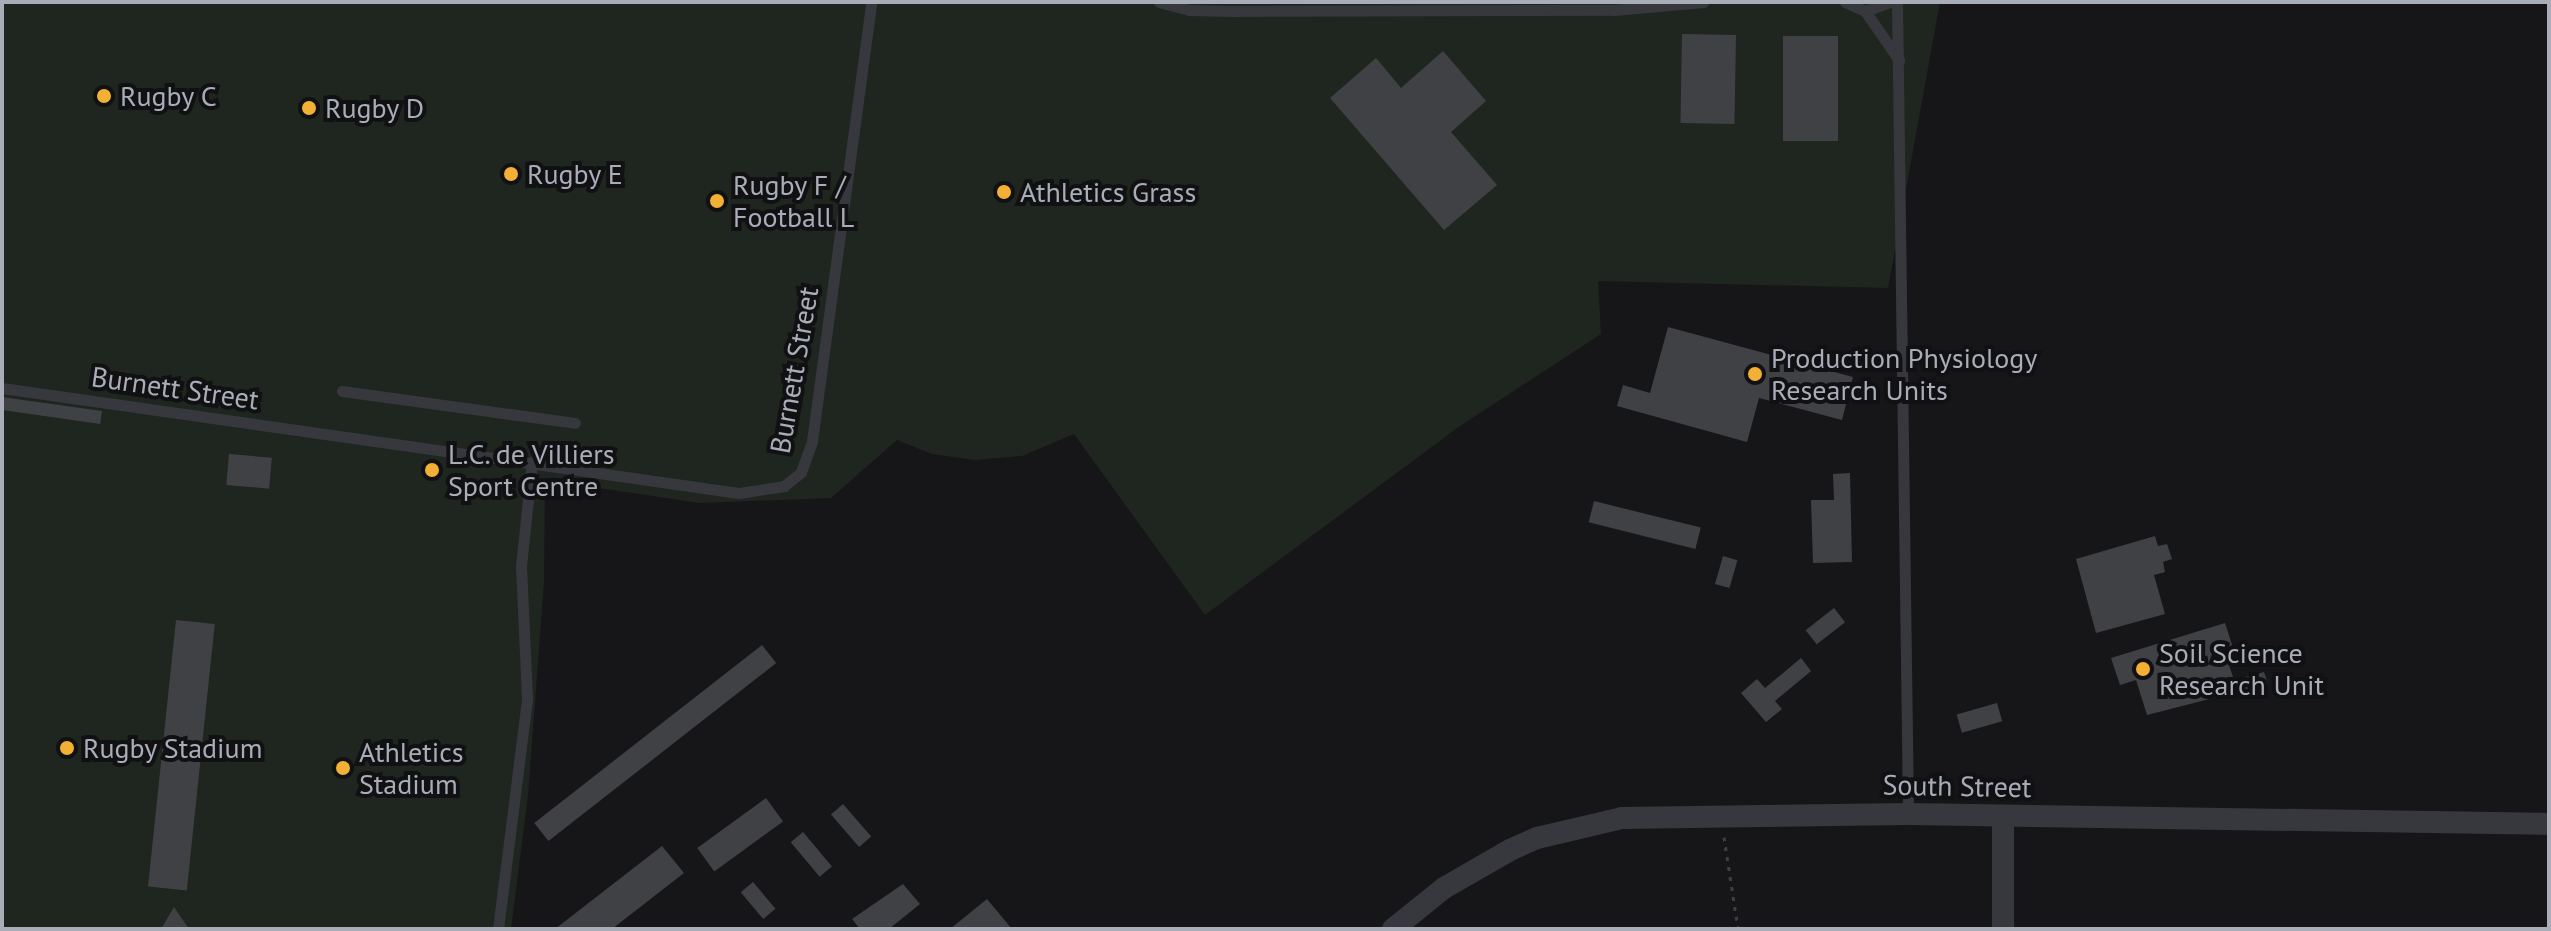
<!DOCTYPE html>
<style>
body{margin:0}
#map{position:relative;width:2551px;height:931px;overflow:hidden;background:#161618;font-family:"PT Sans",sans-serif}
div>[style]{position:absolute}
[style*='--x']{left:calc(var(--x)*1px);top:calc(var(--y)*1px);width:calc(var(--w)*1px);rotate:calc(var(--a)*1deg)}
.green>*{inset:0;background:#1e261f}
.building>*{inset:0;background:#404145;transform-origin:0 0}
.path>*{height:3px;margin-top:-1.5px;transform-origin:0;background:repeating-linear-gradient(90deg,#3d3f44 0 4px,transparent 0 10px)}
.service>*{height:11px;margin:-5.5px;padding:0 5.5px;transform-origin:5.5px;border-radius:5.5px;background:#37383d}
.minor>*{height:22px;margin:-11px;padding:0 11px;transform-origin:11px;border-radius:11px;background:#37383d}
.dots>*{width:22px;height:22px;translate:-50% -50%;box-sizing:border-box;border:4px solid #111113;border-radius:50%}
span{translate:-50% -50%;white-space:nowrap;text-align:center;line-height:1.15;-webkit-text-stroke:8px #111113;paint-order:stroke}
.poi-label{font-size:28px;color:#a8adb8}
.left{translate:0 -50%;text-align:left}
.street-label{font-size:28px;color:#a8adb8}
.frame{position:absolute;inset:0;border:4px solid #a8adb8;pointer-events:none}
</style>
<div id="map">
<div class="green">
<div style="clip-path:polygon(2px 2px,1940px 2px,1888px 288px,1598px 281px,1601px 334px,1460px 426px,1205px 615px,1074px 434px,1022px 456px,975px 460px,932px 454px,897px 440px,831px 498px,700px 503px,545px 480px,544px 582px,528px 795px,511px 929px,2px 929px)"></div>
</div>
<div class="building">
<div style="left:1682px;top:34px;width:54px;height:89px;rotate:1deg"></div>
<div style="left:1783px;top:36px;width:55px;height:105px"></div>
<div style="clip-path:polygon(1443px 51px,1486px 101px,1451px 132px,1497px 185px,1444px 230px,1330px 98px,1376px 58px,1401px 88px)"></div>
<div style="clip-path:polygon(1668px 327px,1853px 377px,1842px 420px,1759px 398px,1747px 442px,1617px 406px,1623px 385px,1650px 393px)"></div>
<div style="left:2px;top:397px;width:101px;height:13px;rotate:8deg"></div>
<div style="left:229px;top:454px;width:43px;height:31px;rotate:5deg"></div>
<div style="clip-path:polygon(1850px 473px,1852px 562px,1813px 563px,1811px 500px,1834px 500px,1833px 474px)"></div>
<div style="left:1594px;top:501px;width:110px;height:22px;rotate:14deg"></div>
<div style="clip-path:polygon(2155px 536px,2158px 546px,2167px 544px,2172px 559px,2163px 562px,2165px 572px,2154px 575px,2165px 614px,2096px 633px,2076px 559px)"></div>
<div style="left:1723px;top:556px;width:15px;height:29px;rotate:16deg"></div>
<div style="left:1834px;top:608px;width:18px;height:36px;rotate:52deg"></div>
<div style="left:176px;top:620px;width:39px;height:268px;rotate:6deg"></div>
<div style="clip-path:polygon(2225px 623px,2234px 651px,2225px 653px,2234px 680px,2264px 672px,2268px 684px,2147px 715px,2136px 680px,2120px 685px,2111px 658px)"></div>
<div style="left:762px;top:645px;width:23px;height:289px;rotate:52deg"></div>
<div style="clip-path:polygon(1801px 658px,1811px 671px,1775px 701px,1782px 709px,1766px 722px,1741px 693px,1757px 679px,1765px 688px)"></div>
<div style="left:1997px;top:703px;width:19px;height:42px;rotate:74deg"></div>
<div style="left:766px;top:798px;width:29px;height:85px;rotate:54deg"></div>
<div style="left:843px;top:804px;width:43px;height:16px;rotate:49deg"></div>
<div style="left:803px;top:832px;width:45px;height:16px;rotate:50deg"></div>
<div style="clip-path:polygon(662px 846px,684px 873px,612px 929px,555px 929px)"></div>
<div style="left:753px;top:882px;width:35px;height:16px;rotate:50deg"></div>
<div style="clip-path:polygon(903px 884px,920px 904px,889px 929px,860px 929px,852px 919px)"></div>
<div style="clip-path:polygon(987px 899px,1012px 929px,950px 929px)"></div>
<div style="clip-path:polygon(174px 907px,189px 929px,161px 929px)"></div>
</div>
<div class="path">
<div style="--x:1724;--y:837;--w:93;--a:81.3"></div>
</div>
<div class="service">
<div style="--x:1159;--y:2;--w:31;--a:15"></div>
<div style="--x:1189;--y:10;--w:44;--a:1.3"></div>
<div style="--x:1233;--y:11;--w:381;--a:-0.2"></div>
<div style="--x:1614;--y:10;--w:90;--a:-5.1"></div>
<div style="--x:1845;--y:2;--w:22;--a:24"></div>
<div style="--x:1865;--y:11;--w:27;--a:-20"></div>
<div style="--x:1897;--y:2;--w:812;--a:89.22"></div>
<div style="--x:1865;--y:11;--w:60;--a:55.2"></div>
<div style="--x:2;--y:388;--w:744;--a:8.11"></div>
<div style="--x:739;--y:493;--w:46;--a:-8.8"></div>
<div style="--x:784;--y:486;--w:22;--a:-39"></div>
<div style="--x:801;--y:472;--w:33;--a:-70"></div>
<div style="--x:812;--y:441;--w:443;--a:-82.3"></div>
<div style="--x:342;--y:391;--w:235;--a:7.8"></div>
<div style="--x:498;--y:929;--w:233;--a:-82.8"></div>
<div style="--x:527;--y:698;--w:132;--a:-92.6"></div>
<div style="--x:521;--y:566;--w:105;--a:-84"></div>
</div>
<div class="minor">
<div style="--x:2003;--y:816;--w:113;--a:90"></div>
<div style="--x:1393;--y:929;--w:65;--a:-38.8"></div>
<div style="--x:1444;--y:888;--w:76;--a:-29.9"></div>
<div style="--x:1510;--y:850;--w:30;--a:-24"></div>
<div style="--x:1537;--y:838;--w:87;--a:-13.2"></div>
<div style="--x:1622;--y:818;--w:286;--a:-0.8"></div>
<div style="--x:1908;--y:814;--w:641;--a:0.89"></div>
</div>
<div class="dots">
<div style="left:104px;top:96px;background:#f2b134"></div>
<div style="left:309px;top:108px;background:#f2b134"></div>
<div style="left:511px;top:174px;background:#f2b134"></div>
<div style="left:1004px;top:192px;background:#f2b134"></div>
<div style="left:717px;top:201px;background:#f2b134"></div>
<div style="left:1755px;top:374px;background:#f2b134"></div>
<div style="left:432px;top:470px;background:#f2b134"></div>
<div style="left:2143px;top:669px;background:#f2b134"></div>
<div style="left:67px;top:748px;background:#f2b134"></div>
<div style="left:343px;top:768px;background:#f2b134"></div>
</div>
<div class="poi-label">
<span class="left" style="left:120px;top:96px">Rugby C</span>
<span class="left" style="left:325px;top:108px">Rugby D</span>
<span class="left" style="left:527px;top:174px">Rugby E</span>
<span class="left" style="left:733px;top:201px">Rugby F /<br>Football L</span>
<span class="left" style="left:1020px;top:192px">Athletics Grass</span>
<span class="left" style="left:1771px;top:374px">Production Physiology<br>Research Units</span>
<span class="left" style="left:448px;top:470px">L.C. de Villiers<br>Sport Centre</span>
<span class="left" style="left:2159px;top:669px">Soil Science<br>Research Unit</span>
<span class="left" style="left:83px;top:748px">Rugby Stadium</span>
<span class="left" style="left:359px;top:768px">Athletics<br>Stadium</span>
</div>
<div class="street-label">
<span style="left:794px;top:370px;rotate:-80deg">Burnett Street</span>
<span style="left:175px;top:388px;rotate:8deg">Burnett Street</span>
<span style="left:1957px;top:786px;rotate:1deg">South Street</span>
</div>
<div class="frame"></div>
</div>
